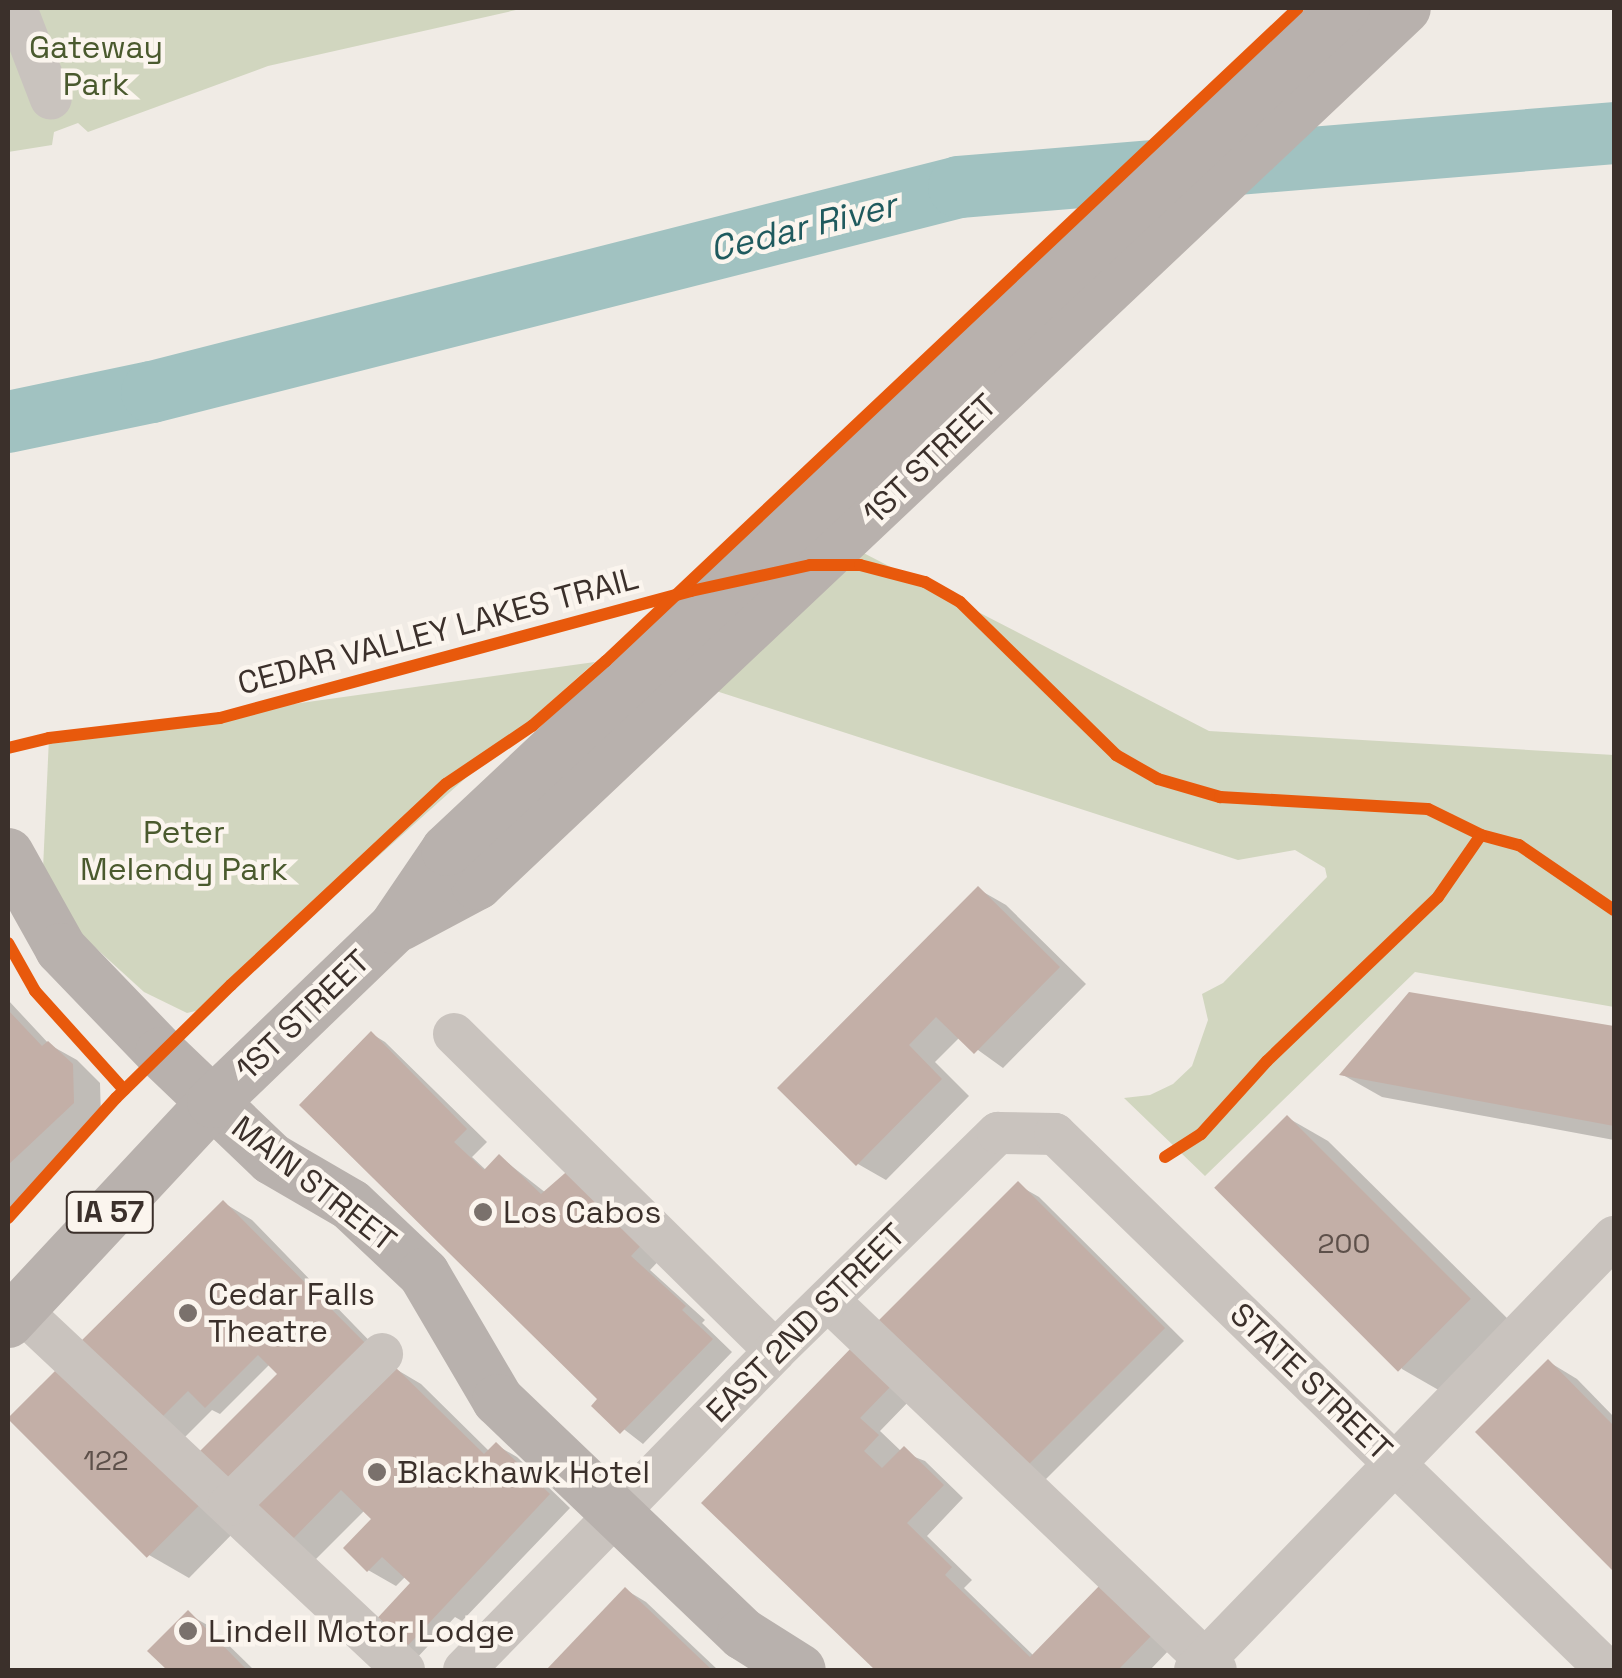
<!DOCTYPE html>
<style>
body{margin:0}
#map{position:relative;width:1622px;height:1678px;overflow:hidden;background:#f0ebe5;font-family:"Space Grotesk",sans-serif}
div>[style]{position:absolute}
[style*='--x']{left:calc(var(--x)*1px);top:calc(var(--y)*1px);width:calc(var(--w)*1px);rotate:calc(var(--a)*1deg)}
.green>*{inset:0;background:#d1d6bf}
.shadow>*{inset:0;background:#0003}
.river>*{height:62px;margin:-31px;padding:0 31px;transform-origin:31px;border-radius:31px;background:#a1c2c1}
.building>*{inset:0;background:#c3afa7;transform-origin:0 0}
.minor>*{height:42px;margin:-21px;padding:0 21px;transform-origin:21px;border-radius:21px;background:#c9c3be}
.major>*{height:52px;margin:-26px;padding:0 26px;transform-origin:26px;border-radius:26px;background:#b8b1ad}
.cycleway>*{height:12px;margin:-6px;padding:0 6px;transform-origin:6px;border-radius:6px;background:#e8590c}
.dots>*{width:28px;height:28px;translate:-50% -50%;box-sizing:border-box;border:5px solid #fbf5ee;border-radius:50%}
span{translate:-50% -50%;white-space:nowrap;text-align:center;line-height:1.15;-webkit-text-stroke:9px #fbf5ee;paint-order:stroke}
.number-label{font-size:28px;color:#5d504a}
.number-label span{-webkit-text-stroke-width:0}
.shield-label span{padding:2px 8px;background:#fbf5ee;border:2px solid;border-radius:8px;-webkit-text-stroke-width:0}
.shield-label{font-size:30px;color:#3b302b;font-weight:700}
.park-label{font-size:32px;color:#4a5a2e}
.street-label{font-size:32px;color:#3b302b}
.poi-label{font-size:32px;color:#3b302b}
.left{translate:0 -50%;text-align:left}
.water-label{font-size:35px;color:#1f5a5e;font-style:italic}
.frame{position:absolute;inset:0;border:10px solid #3b302b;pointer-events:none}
</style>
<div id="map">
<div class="green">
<div style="clip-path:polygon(8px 8px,525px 8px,268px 66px,88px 132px,78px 123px,54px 132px,52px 145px,8px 152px)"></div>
<div style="clip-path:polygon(846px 544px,1209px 731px,1614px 755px,1614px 1007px,1415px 972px,1205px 1176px,1124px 1098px,1150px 1095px,1173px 1084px,1192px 1066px,1208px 1020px,1202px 994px,1223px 983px,1327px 877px,1325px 868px,1295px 850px,1238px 860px,710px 689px)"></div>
<div style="clip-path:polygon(595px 662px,209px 1008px,187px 1013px,144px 992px,77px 931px,43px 869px,49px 738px)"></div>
</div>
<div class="shadow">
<div style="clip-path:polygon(978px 889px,1006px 905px,1086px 984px,1003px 1068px,960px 1037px,935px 1062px,969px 1096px,886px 1180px,858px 1164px,781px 1088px)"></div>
<div style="clip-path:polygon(1410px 995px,1614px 1028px,1614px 1140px,1382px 1097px,1343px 1075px)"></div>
<div style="clip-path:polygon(8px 1000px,50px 1045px,77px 1060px,100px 1083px,101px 1119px,8px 1210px)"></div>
<div style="clip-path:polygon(372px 1034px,385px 1042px,487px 1142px,472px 1157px,487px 1171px,500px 1157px,546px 1193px,668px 1251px,650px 1270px,705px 1320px,702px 1323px,732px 1352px,643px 1444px,594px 1406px,600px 1399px)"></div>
<div style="clip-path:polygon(1288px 1118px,1328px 1141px,1511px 1322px,1442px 1392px,1402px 1369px)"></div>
<div style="clip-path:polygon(1018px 1185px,1039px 1197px,1184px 1341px,1042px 1483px,877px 1327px)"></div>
<div style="clip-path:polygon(224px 1203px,252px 1220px,388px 1360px,281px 1374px,270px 1364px,220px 1414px,212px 1410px,182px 1440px,154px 1424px)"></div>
<div style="clip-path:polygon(854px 1348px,913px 1397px,880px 1431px,902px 1452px,925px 1461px,963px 1498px,927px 1536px,972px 1580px,964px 1588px,1034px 1656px,1100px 1588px,1171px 1648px,1150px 1670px,878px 1670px,704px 1503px)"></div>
<div style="clip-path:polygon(1549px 1362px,1577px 1379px,1614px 1417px,1614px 1568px,1479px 1432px)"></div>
<div style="clip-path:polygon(394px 1368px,421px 1384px,490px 1452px,496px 1445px,517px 1457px,570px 1508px,462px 1621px,455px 1617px,415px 1660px,402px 1652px,414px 1583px,406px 1576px,396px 1586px,368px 1570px,375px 1519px,365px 1510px,312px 1563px,284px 1547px)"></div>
<div style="clip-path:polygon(11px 1419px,242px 1524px,189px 1578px,149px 1555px)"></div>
<div style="clip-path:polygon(626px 1590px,646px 1602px,718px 1670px,549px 1670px)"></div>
<div style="clip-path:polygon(188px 1614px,209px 1626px,254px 1670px,171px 1670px,151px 1651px)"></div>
</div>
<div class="river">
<div style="--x:8;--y:422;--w:147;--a:-11.8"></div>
<div style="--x:152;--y:392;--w:833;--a:-14.25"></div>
<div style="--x:959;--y:187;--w:657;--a:-4.71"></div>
</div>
<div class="building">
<div style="clip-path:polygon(978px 886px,1060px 967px,974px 1054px,936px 1017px,909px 1045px,942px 1079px,856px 1166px,777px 1088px)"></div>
<div style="clip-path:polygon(1409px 992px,1614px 1026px,1614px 1126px,1339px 1075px)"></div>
<div style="clip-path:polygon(8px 1010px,42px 1046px,48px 1041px,73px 1064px,74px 1103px,8px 1165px)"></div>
<div style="clip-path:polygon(371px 1031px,467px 1129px,454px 1142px,484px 1170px,499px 1154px,541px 1194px,572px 1167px,648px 1238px,631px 1256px,686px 1306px,682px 1310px,713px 1339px,620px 1434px,591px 1406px,597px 1399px,299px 1105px)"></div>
<div style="left:1287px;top:1115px;width:260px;height:103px;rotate:45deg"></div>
<div style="left:1018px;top:1181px;width:208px;height:206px;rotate:45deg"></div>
<div style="clip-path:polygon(223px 1200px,369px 1347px,224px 1490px,193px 1458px,277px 1374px,258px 1355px,205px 1408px,188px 1391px,153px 1426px,75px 1347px)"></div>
<div style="clip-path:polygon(854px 1345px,894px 1383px,860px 1418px,879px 1435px,864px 1451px,882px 1468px,904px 1446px,944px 1485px,907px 1523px,952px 1567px,945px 1575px,1030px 1657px,1100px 1585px,1152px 1635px,1118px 1670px,875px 1670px,701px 1503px)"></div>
<div style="clip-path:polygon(1548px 1359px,1614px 1426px,1614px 1572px,1475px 1432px)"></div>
<div style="left:64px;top:1362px;width:197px;height:80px;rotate:45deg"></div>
<div style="clip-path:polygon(393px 1365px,484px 1454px,496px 1442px,550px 1494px,400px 1654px,371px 1625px,410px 1583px,382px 1557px,367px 1572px,343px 1548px,371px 1519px,341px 1490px,283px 1549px,247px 1514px)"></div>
<div style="clip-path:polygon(625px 1587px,712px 1670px,546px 1670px)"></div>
<div style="clip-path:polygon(188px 1610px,247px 1670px,167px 1670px,147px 1651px)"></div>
</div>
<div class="minor">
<div style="--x:16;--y:8;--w:97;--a:69"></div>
<div style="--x:454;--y:1034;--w:451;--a:44.6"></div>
<div style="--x:828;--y:1300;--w:536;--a:43.64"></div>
<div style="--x:19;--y:1309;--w:528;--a:43.16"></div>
<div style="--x:229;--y:1505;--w:215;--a:-44.6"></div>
<div style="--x:464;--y:1670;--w:446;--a:-45.7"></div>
<div style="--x:775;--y:1351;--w:312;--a:-44.4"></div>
<div style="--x:998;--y:1133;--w:57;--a:1"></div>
<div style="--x:1055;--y:1134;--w:769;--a:44.16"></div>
<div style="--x:1195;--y:1670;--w:603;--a:-45.94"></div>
</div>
<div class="major">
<div style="--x:8;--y:854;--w:109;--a:60.8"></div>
<div style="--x:61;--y:949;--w:144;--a:46.1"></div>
<div style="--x:161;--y:1053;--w:153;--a:43.7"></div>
<div style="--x:272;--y:1159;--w:91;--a:30.2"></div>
<div style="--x:351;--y:1205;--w:100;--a:43.4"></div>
<div style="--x:424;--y:1274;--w:146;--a:59.6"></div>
<div style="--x:498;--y:1400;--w:339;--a:43.7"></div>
<div style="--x:743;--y:1634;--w:67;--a:32.3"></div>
<div style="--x:400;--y:925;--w:87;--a:-28"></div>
<div style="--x:477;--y:884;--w:1276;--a:-43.35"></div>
<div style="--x:8;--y:1322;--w:301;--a:-47"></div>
<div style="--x:213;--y:1102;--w:251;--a:-43.9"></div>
<div style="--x:394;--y:928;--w:94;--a:-55.8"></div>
<div style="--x:447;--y:850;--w:1230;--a:-43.19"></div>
</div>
<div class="cycleway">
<div style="--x:8;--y:748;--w:42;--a:-13.7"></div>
<div style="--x:49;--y:738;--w:172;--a:-6.7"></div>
<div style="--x:220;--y:718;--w:488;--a:-15.1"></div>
<div style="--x:691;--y:591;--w:122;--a:-12.3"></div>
<div style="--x:810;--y:565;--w:50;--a:0"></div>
<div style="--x:860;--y:565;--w:67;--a:14.7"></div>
<div style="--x:925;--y:582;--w:40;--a:29.7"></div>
<div style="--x:960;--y:602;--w:219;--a:44.4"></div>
<div style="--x:1116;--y:755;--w:48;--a:29.7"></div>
<div style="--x:1158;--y:779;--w:65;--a:16.2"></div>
<div style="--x:1220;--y:797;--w:208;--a:3.3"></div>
<div style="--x:1428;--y:809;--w:59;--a:26.1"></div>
<div style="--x:1481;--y:835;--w:39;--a:15"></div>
<div style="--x:1519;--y:845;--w:115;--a:34.4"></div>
<div style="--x:8;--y:943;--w:55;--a:60.6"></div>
<div style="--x:35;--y:991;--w:133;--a:48"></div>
<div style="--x:1165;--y:1157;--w:43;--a:-32.6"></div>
<div style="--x:1201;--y:1134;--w:98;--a:-47.9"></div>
<div style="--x:1267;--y:1061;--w:237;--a:-43.8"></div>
<div style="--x:1438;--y:897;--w:75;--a:-55.3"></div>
<div style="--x:8;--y:1218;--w:161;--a:-48"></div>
<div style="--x:116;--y:1098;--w:161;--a:-44.5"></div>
<div style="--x:231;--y:985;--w:294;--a:-43.1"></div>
<div style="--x:446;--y:784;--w:104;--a:-34"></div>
<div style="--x:532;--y:726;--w:98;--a:-41.3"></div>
<div style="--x:606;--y:661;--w:951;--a:-43.34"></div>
</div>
<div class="dots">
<div style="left:483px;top:1212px;background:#7a716c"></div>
<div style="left:188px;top:1313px;background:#7a716c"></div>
<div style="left:377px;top:1472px;background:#7a716c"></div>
<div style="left:188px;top:1631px;background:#7a716c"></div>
</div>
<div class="number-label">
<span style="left:1344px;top:1243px">200</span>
<span style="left:106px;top:1460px">122</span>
</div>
<div class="shield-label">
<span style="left:110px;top:1212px">IA 57</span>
</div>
<div class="park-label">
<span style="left:96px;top:66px">Gateway<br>Park</span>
<span style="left:184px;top:851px">Peter<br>Melendy Park</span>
</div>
<div class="street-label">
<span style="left:930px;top:459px;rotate:-44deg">1ST STREET</span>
<span style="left:438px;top:631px;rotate:-15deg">CEDAR VALLEY LAKES TRAIL</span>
<span style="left:303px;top:1015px;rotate:-44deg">1ST STREET</span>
<span style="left:314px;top:1184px;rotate:38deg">MAIN STREET</span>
<span style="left:806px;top:1323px;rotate:-45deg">EAST 2ND STREET</span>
<span style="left:1311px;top:1382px;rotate:44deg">STATE STREET</span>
</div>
<div class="poi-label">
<span class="left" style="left:503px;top:1212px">Los Cabos</span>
<span class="left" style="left:208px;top:1313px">Cedar Falls<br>Theatre</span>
<span class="left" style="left:397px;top:1472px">Blackhawk Hotel</span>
<span class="left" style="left:208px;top:1631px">Lindell Motor Lodge</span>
</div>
<div class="water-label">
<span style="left:803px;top:227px;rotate:-14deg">Cedar River</span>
</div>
<div class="frame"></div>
</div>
